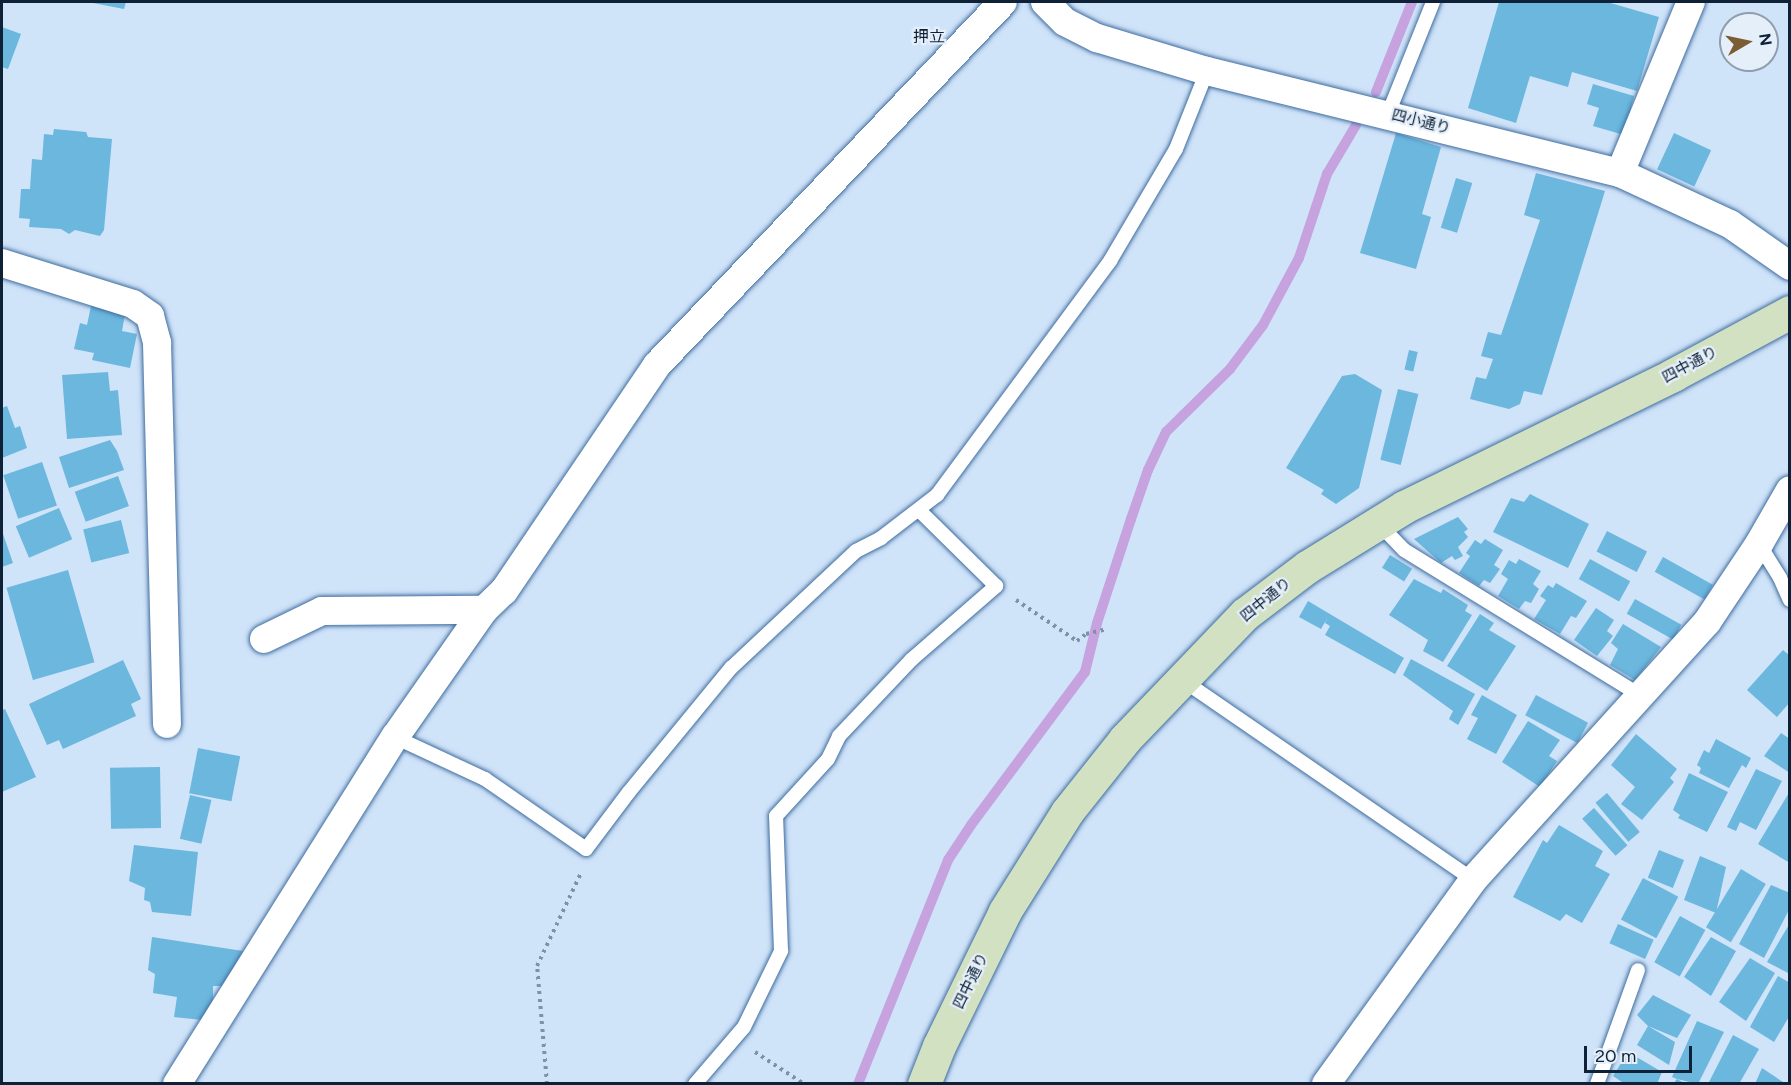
<!DOCTYPE html>
<meta charset="utf-8">
<style>
body{margin:0}
#map{position:relative;width:1791px;height:1085px;overflow:hidden;background:#cfe3f9;font-family:Figtree,"Noto Sans JP",sans-serif}
div>[style]{position:absolute}
[style*='--x']{left:calc(var(--x)*1px);top:calc(var(--y)*1px);width:calc(var(--w)*1px);rotate:calc(var(--a)*1deg)}
.stream>*{height:10px;margin:-5px;padding:0 5px;transform-origin:5px;border-radius:5px;background:#c6a2de}
.building>*{inset:0;background:#6bb7de;transform-origin:0 0}
.path>*{height:4px;margin-top:-2px;transform-origin:0;background:repeating-linear-gradient(90deg,#7d91a7 0 3px,transparent 0 7.5px)}
.roads{filter:drop-shadow(0 0 2px #3f6d9f) drop-shadow(0 0 2px #3f6d9f)}
.lane>*{height:14px;margin:-7px;padding:0 7px;transform-origin:7px;border-radius:7px;background:#fff}
.street>*{height:28px;margin:-14px;padding:0 14px;transform-origin:14px;border-radius:14px;background:#fff}
.secondary>*{height:33px;margin:-16.5px;padding:0 16.5px;transform-origin:16.5px;border-radius:16.5px;background:#d2e1c2}
span{translate:-50% -50%;white-space:nowrap;text-align:center;line-height:1.15;-webkit-text-stroke:4.5px #e5effa;paint-order:stroke}
.street-label{font-size:15px;color:#0e2136}
.neighbourhood-label{font-size:16px;color:#0e2136}
.frame{position:absolute;inset:0;border:3px solid #0e2136;pointer-events:none}
.north{position:absolute;left:1719px;top:12px;width:60px;height:60px;box-sizing:border-box;background:#e5effa;border:2px solid #8f9dac;border-radius:50%;rotate:81deg;font-size:16px;font-weight:700;line-height:24px;text-align:center;color:#0e2136}
.north::after{content:'';display:block;margin:auto;width:21px;height:27px;background:#7c5c32;clip-path:polygon(50% 0,100% 100%,50% 72%,0 100%)}
.scale{position:absolute;left:1584px;top:1046px;width:108px;height:27px;box-sizing:border-box;border:3px solid #0e2136;border-top:0;padding-left:8px;font-size:18px;line-height:21px;white-space:nowrap;color:#0e2136;-webkit-text-stroke:4px #e5effa;paint-order:stroke}
</style>
<div id="map">
<div class="stream">
<div style="--x:1376;--y:92;--w:97;--a:-68.2"></div>
<div style="--x:858;--y:1084;--w:241;--a:-68.1"></div>
<div style="--x:948;--y:860;--w:42;--a:-56.7"></div>
<div style="--x:971;--y:825;--w:191;--a:-53.3"></div>
<div style="--x:1085;--y:672;--w:50;--a:-76.2"></div>
<div style="--x:1097;--y:623;--w:109;--a:-71.9"></div>
<div style="--x:1131;--y:519;--w:52;--a:-70.9"></div>
<div style="--x:1148;--y:470;--w:42;--a:-64.7"></div>
<div style="--x:1166;--y:432;--w:90;--a:-44.5"></div>
<div style="--x:1230;--y:369;--w:55;--a:-53.1"></div>
<div style="--x:1263;--y:325;--w:76;--a:-61.8"></div>
<div style="--x:1299;--y:258;--w:89;--a:-71.6"></div>
<div style="--x:1327;--y:174;--w:57;--a:-59.4"></div>
</div>
<div class="building">
<div style="clip-path:polygon(88px 2px,126px 2px,124px 9px)"></div>
<div style="clip-path:polygon(1499px 2px,1607px 2px,1659px 17px,1637px 91px,1572px 72px,1568px 87px,1530px 76px,1516px 123px,1468px 108px)"></div>
<div style="clip-path:polygon(2px 27px,21px 34px,8px 69px,2px 67px)"></div>
<div style="clip-path:polygon(1593px 84px,1634px 96px,1624px 135px,1593px 126px,1599px 108px,1587px 104px)"></div>
<div style="clip-path:polygon(54px 129px,86px 132px,88px 137px,112px 139px,104px 230px,100px 236px,75px 230px,69px 234px,61px 229px,29px 227px,30px 219px,19px 218px,21px 189px,30px 189px,32px 159px,42px 160px,44px 134px,53px 135px)"></div>
<div style="clip-path:polygon(1396px 133px,1441px 147px,1422px 214px,1431px 217px,1416px 269px,1360px 253px)"></div>
<div style="left:1674px;top:133px;width:41px;height:40px;rotate:25deg"></div>
<div style="clip-path:polygon(1536px 173px,1605px 191px,1542px 395px,1524px 391px,1520px 404px,1509px 409px,1470px 399px,1476px 377px,1486px 379px,1493px 359px,1481px 356px,1488px 332px,1501px 335px,1540px 220px,1524px 215px)"></div>
<div style="left:1456px;top:178px;width:17px;height:52px;rotate:17deg"></div>
<div style="clip-path:polygon(91px 306px,125px 314px,122px 331px,137px 334px,130px 368px,92px 360px,94px 353px,74px 349px,80px 323px,87px 325px)"></div>
<div style="left:1409px;top:350px;width:9px;height:20px;rotate:13deg"></div>
<div style="clip-path:polygon(108px 372px,110px 391px,118px 390px,122px 435px,67px 439px,62px 375px)"></div>
<div style="clip-path:polygon(1355px 374px,1382px 390px,1359px 488px,1336px 504px,1321px 494px,1324px 490px,1286px 468px,1342px 376px)"></div>
<div style="left:1398px;top:389px;width:21px;height:73px;rotate:14deg"></div>
<div style="clip-path:polygon(7px 406px,15px 428px,20px 426px,27px 448px,2px 458px,2px 408px)"></div>
<div style="clip-path:polygon(110px 440px,117px 451px,124px 470px,69px 488px,59px 457px)"></div>
<div style="left:42px;top:462px;width:46px;height:41px;rotate:71deg"></div>
<div style="left:118px;top:476px;width:32px;height:46px;rotate:70deg"></div>
<div style="clip-path:polygon(1530px 494px,1589px 524px,1568px 568px,1493px 532px,1511px 498px,1524px 502px)"></div>
<div style="left:59px;top:508px;width:34px;height:47px;rotate:67deg"></div>
<div style="clip-path:polygon(1458px 517px,1468px 529px,1464px 532px,1468px 537px,1458px 547px,1463px 556px,1455px 560px,1452px 556px,1441px 563px,1414px 539px)"></div>
<div style="left:121px;top:520px;width:34px;height:39px;rotate:76deg"></div>
<div style="clip-path:polygon(2px 531px,13px 563px,2px 567px)"></div>
<div style="left:1607px;top:531px;width:45px;height:23px;rotate:27deg"></div>
<div style="clip-path:polygon(1485px 539px,1503px 550px,1494px 565px,1500px 569px,1490px 583px,1484px 580px,1479px 586px,1459px 573px,1470px 556px,1466px 553px,1475px 540px,1481px 544px)"></div>
<div style="left:1390px;top:555px;width:26px;height:15px;rotate:32deg"></div>
<div style="left:1663px;top:557px;width:57px;height:17px;rotate:29deg"></div>
<div style="clip-path:polygon(1519px 559px,1541px 571px,1533px 584px,1539px 589px,1531px 603px,1525px 601px,1519px 609px,1498px 596px,1508px 579px,1501px 574px,1509px 560px,1516px 564px)"></div>
<div style="left:1590px;top:559px;width:46px;height:23px;rotate:29deg"></div>
<div style="left:68px;top:570px;width:96px;height:64px;rotate:74deg"></div>
<div style="clip-path:polygon(1414px 579px,1441px 593px,1443px 589px,1468px 605px,1465px 611px,1472px 615px,1443px 662px,1423px 651px,1428px 640px,1389px 615px)"></div>
<div style="clip-path:polygon(1556px 583px,1587px 601px,1576px 618px,1571px 616px,1560px 634px,1534px 619px,1546px 600px,1540px 596px,1548px 585px,1553px 588px)"></div>
<div style="left:1635px;top:599px;width:53px;height:17px;rotate:29deg"></div>
<div style="clip-path:polygon(1308px 601px,1404px 658px,1395px 674px,1325px 635px,1330px 626px,1325px 623px,1328px 617px,1321px 629px,1299px 617px)"></div>
<div style="clip-path:polygon(1596px 608px,1614px 620px,1607px 631px,1613px 636px,1597px 656px,1574px 640px)"></div>
<div style="clip-path:polygon(1480px 614px,1494px 623px,1489px 630px,1516px 646px,1487px 691px,1447px 666px)"></div>
<div style="clip-path:polygon(1623px 624px,1661px 647px,1635px 680px,1610px 665px,1618px 649px,1611px 643px)"></div>
<div style="clip-path:polygon(1783px 650px,1790px 656px,1790px 702px,1777px 717px,1747px 690px)"></div>
<div style="clip-path:polygon(1411px 659px,1475px 694px,1458px 725px,1449px 719px,1453px 711px,1403px 675px)"></div>
<div style="clip-path:polygon(123px 660px,141px 699px,131px 704px,136px 716px,63px 749px,59px 740px,47px 745px,29px 704px)"></div>
<div style="clip-path:polygon(1482px 695px,1517px 715px,1496px 754px,1467px 739px,1478px 718px,1471px 715px)"></div>
<div style="left:1536px;top:695px;width:59px;height:23px;rotate:28deg"></div>
<div style="clip-path:polygon(5px 709px,36px 777px,2px 792px,2px 710px)"></div>
<div style="clip-path:polygon(1528px 721px,1560px 740px,1549px 756px,1557px 761px,1540px 787px,1502px 762px)"></div>
<div style="clip-path:polygon(1781px 733px,1790px 739px,1790px 773px,1764px 756px)"></div>
<div style="clip-path:polygon(1636px 734px,1677px 769px,1670px 778px,1674px 782px,1642px 820px,1621px 804px,1635px 787px,1611px 765px)"></div>
<div style="clip-path:polygon(1716px 739px,1751px 758px,1746px 768px,1742px 765px,1729px 788px,1699px 773px,1701px 768px,1697px 765px,1704px 750px,1709px 753px)"></div>
<div style="left:198px;top:748px;width:43px;height:46px;rotate:11deg"></div>
<div style="left:160px;top:767px;width:61px;height:50px;rotate:89deg"></div>
<div style="clip-path:polygon(1756px 769px,1782px 781px,1756px 830px,1740px 822px,1736px 831px,1727px 827px)"></div>
<div style="clip-path:polygon(1689px 773px,1728px 792px,1707px 832px,1678px 818px,1680px 815px,1673px 810px)"></div>
<div style="clip-path:polygon(1790px 791px,1790px 863px,1758px 844px)"></div>
<div style="left:1607px;top:793px;width:51px;height:15px;rotate:50deg"></div>
<div style="left:190px;top:795px;width:22px;height:45px;rotate:13deg"></div>
<div style="left:1594px;top:808px;width:50px;height:16px;rotate:48deg"></div>
<div style="clip-path:polygon(1559px 825px,1603px 851px,1595px 866px,1610px 874px,1582px 923px,1566px 914px,1560px 921px,1513px 897px,1543px 840px,1547px 843px)"></div>
<div style="clip-path:polygon(134px 845px,198px 852px,191px 916px,152px 912px,150px 902px,144px 900px,145px 888px,129px 881px)"></div>
<div style="left:1659px;top:850px;width:27px;height:30px;rotate:22deg"></div>
<div style="clip-path:polygon(1700px 856px,1726px 867px,1716px 913px,1684px 900px)"></div>
<div style="left:1741px;top:869px;width:29px;height:68px;rotate:31deg"></div>
<div style="left:1643px;top:878px;width:40px;height:47px;rotate:28deg"></div>
<div style="clip-path:polygon(1771px 885px,1790px 893px,1790px 908px,1764px 958px,1739px 944px)"></div>
<div style="left:1680px;top:916px;width:29px;height:53px;rotate:29deg"></div>
<div style="clip-path:polygon(1790px 923px,1790px 974px,1767px 962px)"></div>
<div style="left:1618px;top:924px;width:39px;height:21px;rotate:24deg"></div>
<div style="clip-path:polygon(152px 937px,243px 951px,223px 986px,213px 986px,213px 1003px,202px 1020px,174px 1017px,177px 997px,153px 993px,155px 974px,148px 970px)"></div>
<div style="clip-path:polygon(1711px 937px,1736px 951px,1711px 996px,1684px 977px)"></div>
<div style="clip-path:polygon(1750px 958px,1775px 973px,1746px 1021px,1719px 1002px)"></div>
<div style="clip-path:polygon(1778px 976px,1790px 983px,1790px 1015px,1774px 1042px,1750px 1027px)"></div>
<div style="clip-path:polygon(1653px 995px,1691px 1015px,1677px 1038px,1648px 1026px,1675px 1042px,1669px 1065px,1637px 1045px,1648px 1026px,1637px 1015px)"></div>
<div style="clip-path:polygon(1697px 1021px,1724px 1032px,1698px 1084px,1677px 1079px,1686px 1084px,1673px 1084px,1677px 1079px,1672px 1077px)"></div>
<div style="clip-path:polygon(1733px 1035px,1759px 1049px,1739px 1084px,1708px 1084px)"></div>
<div style="clip-path:polygon(1628px 1052px,1662px 1072px,1657px 1084px,1625px 1084px,1613px 1076px)"></div>
<div style="clip-path:polygon(1762px 1068px,1786px 1084px,1755px 1084px)"></div>
</div>
<div class="path">
<div style="--x:1016;--y:600;--w:73;--a:33.9"></div>
<div style="--x:1077;--y:641;--w:11;--a:-38"></div>
<div style="--x:1086;--y:634;--w:22;--a:-13"></div>
<div style="--x:755;--y:1052;--w:59;--a:33.1"></div>
<div style="--x:547;--y:1084;--w:118;--a:-94.8"></div>
<div style="--x:537;--y:966;--w:103;--a:-64.7"></div>
</div>
<div class="roads">
<div class="lane">
<div style="--x:1388;--y:114;--w:121;--a:-68.1"></div>
<div style="--x:1378;--y:523;--w:37;--a:46"></div>
<div style="--x:1404;--y:550;--w:278;--a:31.6"></div>
<div style="--x:1759;--y:544;--w:40;--a:58"></div>
<div style="--x:1780;--y:578;--w:24;--a:66"></div>
<div style="--x:1181;--y:679;--w:354;--a:34.5"></div>
<div style="--x:395;--y:737;--w:99;--a:25"></div>
<div style="--x:485;--y:779;--w:123;--a:34.7"></div>
<div style="--x:586;--y:849;--w:71;--a:-53"></div>
<div style="--x:629;--y:792;--w:161;--a:-50.6"></div>
<div style="--x:731;--y:668;--w:171;--a:-43.1"></div>
<div style="--x:856;--y:551;--w:28;--a:-27"></div>
<div style="--x:881;--y:538;--w:71;--a:-37.5"></div>
<div style="--x:937;--y:495;--w:291;--a:-53.5"></div>
<div style="--x:1110;--y:261;--w:130;--a:-59.5"></div>
<div style="--x:1176;--y:149;--w:84;--a:-68.3"></div>
<div style="--x:695;--y:1084;--w:75;--a:-49.3"></div>
<div style="--x:744;--y:1027;--w:85;--a:-64"></div>
<div style="--x:781;--y:951;--w:135;--a:-92.1"></div>
<div style="--x:776;--y:816;--w:77;--a:-47.6"></div>
<div style="--x:828;--y:759;--w:25;--a:-64"></div>
<div style="--x:839;--y:736;--w:105;--a:-46.5"></div>
<div style="--x:911;--y:660;--w:113;--a:-41"></div>
<div style="--x:996;--y:586;--w:108;--a:-135.4"></div>
<div style="--x:1597;--y:1084;--w:121;--a:-70.2"></div>
</div>
<div class="street">
<div style="--x:1045;--y:2;--w:28;--a:45"></div>
<div style="--x:1065;--y:22;--w:36;--a:27"></div>
<div style="--x:1097;--y:38;--w:115;--a:16.7"></div>
<div style="--x:1207;--y:71;--w:425;--a:13.9"></div>
<div style="--x:1620;--y:173;--w:121;--a:24.9"></div>
<div style="--x:1730;--y:224;--w:73;--a:35"></div>
<div style="--x:1620;--y:173;--w:185;--a:-67.5"></div>
<div style="--x:2;--y:263;--w:137;--a:17.4"></div>
<div style="--x:133;--y:304;--w:21;--a:35"></div>
<div style="--x:150;--y:316;--w:28;--a:75"></div>
<div style="--x:157;--y:343;--w:381;--a:88.5"></div>
<div style="--x:264;--y:639;--w:64;--a:-25.8"></div>
<div style="--x:322;--y:611;--w:162;--a:-0.4"></div>
<div style="--x:177;--y:1084;--w:410;--a:-57.9"></div>
<div style="--x:395;--y:737;--w:155;--a:-55"></div>
<div style="--x:484;--y:610;--w:28;--a:-44"></div>
<div style="--x:504;--y:591;--w:273;--a:-55.9"></div>
<div style="--x:657;--y:365;--w:501;--a:-46.37"></div>
<div style="--x:1326;--y:1084;--w:251;--a:-54.2"></div>
<div style="--x:1473;--y:880;--w:348;--a:-47.8"></div>
<div style="--x:1707;--y:622;--w:94;--a:-56.3"></div>
<div style="--x:1759;--y:544;--w:62;--a:-60.1"></div>
</div>
<div class="secondary">
<div style="--x:924;--y:1084;--w:41;--a:-68.5"></div>
<div style="--x:939;--y:1046;--w:150;--a:-63.9"></div>
<div style="--x:1005;--y:911;--w:117;--a:-57.9"></div>
<div style="--x:1067;--y:812;--w:93;--a:-51.5"></div>
<div style="--x:1125;--y:739;--w:173;--a:-46.2"></div>
<div style="--x:1245;--y:614;--w:78;--a:-37.2"></div>
<div style="--x:1307;--y:567;--w:114;--a:-31.7"></div>
<div style="--x:1404;--y:507;--w:300;--a:-26.1"></div>
<div style="--x:1673;--y:375;--w:133;--a:-28.3"></div>
</div>
</div>
<div class="street-label">
<span style="left:1421px;top:122px;rotate:14deg">四小通り</span>
<span style="left:1690px;top:365px;rotate:-28deg">四中通り</span>
<span style="left:1266px;top:600px;rotate:-39deg">四中通り</span>
<span style="left:971px;top:981px;rotate:-64deg">四中通り</span>
</div>
<div class="neighbourhood-label">
<span style="left:929px;top:37px">押立</span>
</div>
<div class="frame"></div>
<div class="north">N</div>
<div class="scale">20 m</div>
</div>
